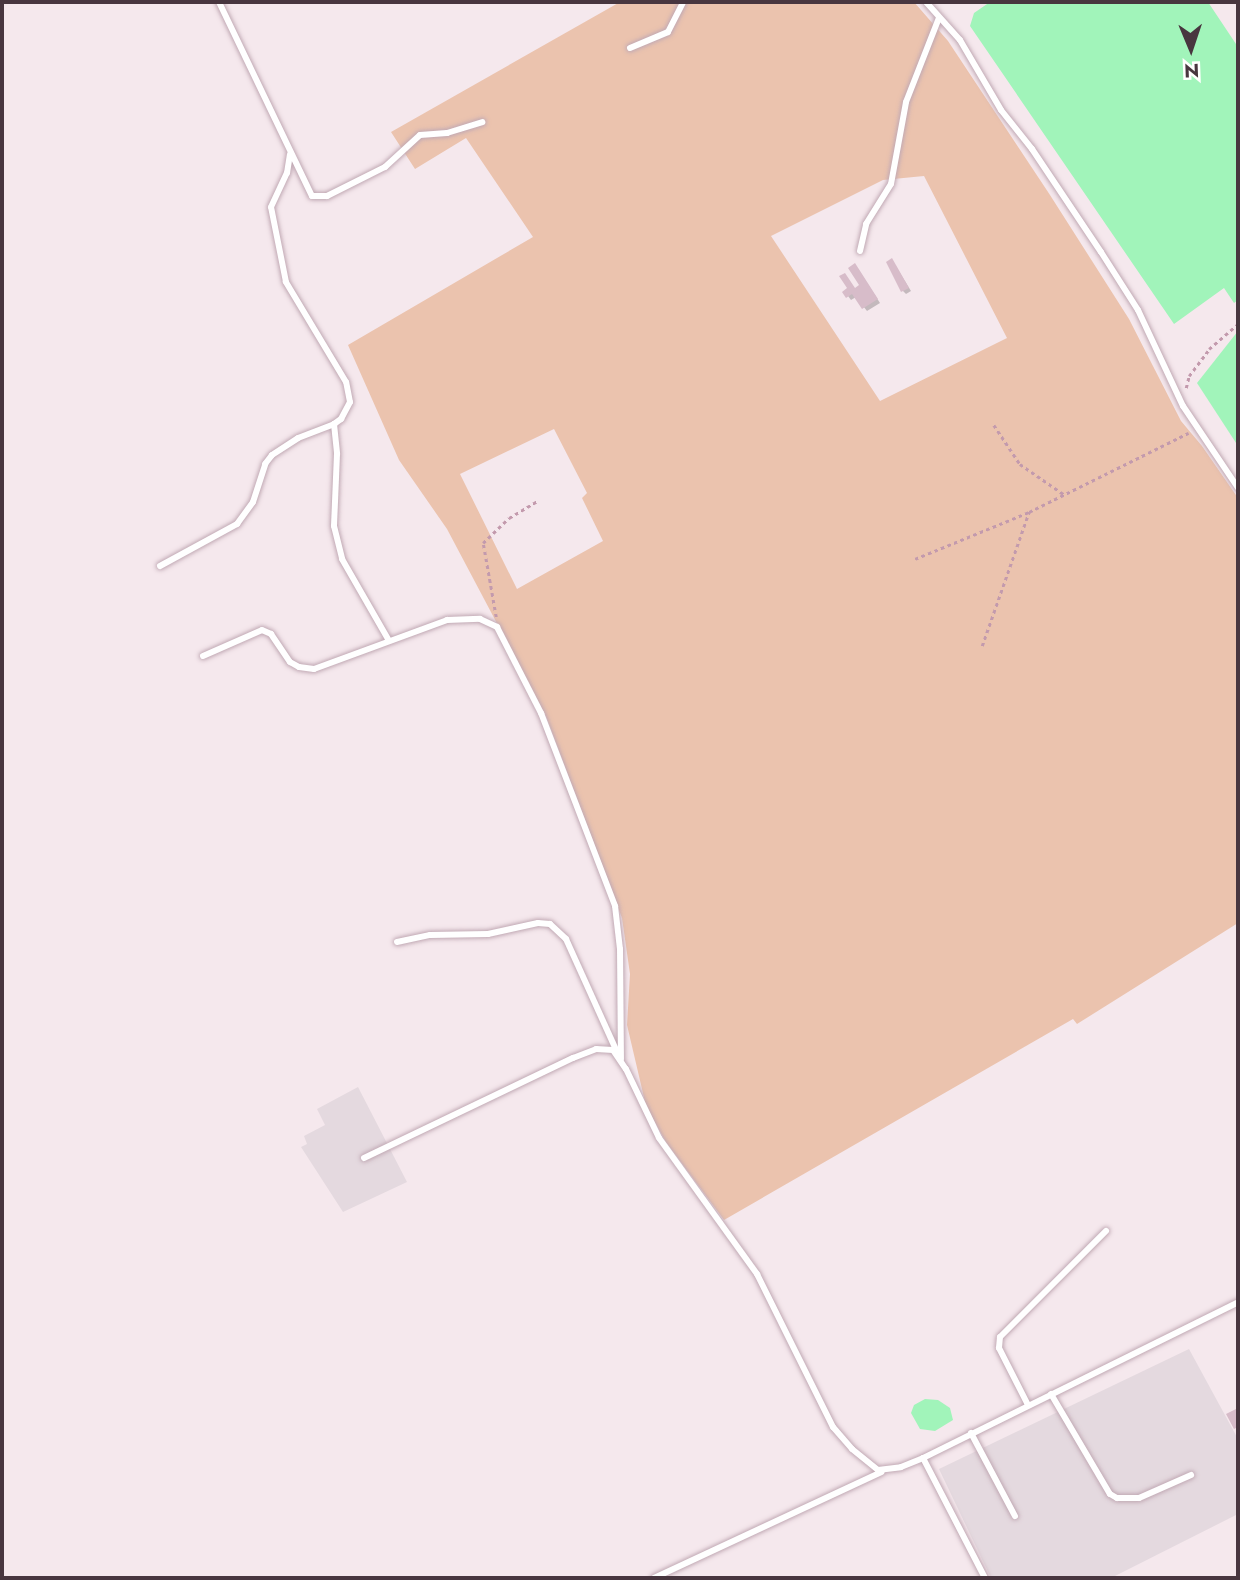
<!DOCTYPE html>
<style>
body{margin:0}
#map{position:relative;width:1240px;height:1580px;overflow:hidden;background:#f5e8ed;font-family:Jost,sans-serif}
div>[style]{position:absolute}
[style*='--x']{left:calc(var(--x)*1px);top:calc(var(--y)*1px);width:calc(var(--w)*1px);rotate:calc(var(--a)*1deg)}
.industrial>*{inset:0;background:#e4d9df}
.green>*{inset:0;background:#ebc3ae}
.water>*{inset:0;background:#a1f4ba}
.shadow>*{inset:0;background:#0003}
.building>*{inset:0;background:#d7bcc9}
.path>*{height:2.5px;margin-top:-1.25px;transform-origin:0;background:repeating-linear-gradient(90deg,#c39aad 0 3.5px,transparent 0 7px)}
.roads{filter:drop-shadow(0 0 2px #c1a9b4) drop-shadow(0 0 2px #c1a9b4)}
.lane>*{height:6px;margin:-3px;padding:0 3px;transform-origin:3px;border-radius:3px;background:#fff}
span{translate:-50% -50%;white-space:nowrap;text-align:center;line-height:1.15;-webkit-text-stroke:6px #fff;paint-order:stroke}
.frame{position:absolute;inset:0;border:4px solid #48363f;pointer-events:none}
.north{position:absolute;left:1156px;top:14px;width:70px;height:70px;-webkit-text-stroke:5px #fff;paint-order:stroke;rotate:178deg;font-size:19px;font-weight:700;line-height:28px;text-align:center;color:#48363f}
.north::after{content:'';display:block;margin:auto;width:24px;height:32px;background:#48363f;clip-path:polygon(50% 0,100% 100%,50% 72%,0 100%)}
</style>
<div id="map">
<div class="industrial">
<div style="clip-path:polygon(358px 1087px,407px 1182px,343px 1212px,301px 1147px,307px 1144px,304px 1136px,325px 1125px,317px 1109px)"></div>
<div style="clip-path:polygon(1189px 1349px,1238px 1439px,1238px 1514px,1111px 1578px,991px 1578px,939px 1469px)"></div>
</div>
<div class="green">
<div style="clip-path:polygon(evenodd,620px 2px,914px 2px,948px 41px,1050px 195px,1129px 319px,1181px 421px,1202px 446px,1238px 498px,1238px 923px,1077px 1024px,1073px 1019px,724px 1220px,666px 1142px,646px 1106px,627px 1025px,630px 974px,622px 918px,546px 716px,447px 529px,399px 460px,348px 345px,533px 237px,466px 138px,415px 169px,391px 132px,620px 2px,924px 176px,1007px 338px,880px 401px,771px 236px,883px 180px,924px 176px,620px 2px,554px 429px,587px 493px,582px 498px,603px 541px,517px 589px,460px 474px,554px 429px)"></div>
</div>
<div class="water">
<div style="clip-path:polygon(990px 2px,1208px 2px,1238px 47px,1238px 300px,1234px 303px,1224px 288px,1174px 324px,970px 26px,974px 13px)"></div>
<div style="clip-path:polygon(1238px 331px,1238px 446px,1197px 383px)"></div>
<div style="clip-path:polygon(925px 1399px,938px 1400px,950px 1408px,953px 1420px,935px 1431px,920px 1429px,911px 1413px,914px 1405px)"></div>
</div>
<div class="shadow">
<div style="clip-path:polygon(892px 260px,911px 291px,906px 294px,903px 291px)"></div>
<div style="clip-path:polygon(858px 269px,880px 303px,867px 311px,856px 297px,851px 300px,845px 292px,862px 286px)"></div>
</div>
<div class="building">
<div style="clip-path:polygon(892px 258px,909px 288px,901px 292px,886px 262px)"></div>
<div style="clip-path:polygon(855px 263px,878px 299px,862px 309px,852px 294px,846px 298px,842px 292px,847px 288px,839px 276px,845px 273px,855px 288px,859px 285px,848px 268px)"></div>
<div style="clip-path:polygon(1236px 1409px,1238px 1427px,1234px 1429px,1226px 1414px)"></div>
</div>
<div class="path">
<div style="--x:1186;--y:388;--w:12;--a:-76"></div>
<div style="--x:1189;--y:376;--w:34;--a:-53"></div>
<div style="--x:1209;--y:349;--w:38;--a:-41"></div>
<div style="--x:994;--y:425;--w:47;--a:56.3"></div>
<div style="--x:1020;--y:464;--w:55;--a:34.6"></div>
<div style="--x:915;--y:559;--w:123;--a:-22.4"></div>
<div style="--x:1029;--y:512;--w:178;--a:-26.4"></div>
<div style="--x:496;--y:617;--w:75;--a:-100"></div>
<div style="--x:483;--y:543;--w:36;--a:-44"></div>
<div style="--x:509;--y:518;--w:33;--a:-31"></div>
<div style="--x:982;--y:646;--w:142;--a:-70.7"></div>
</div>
<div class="roads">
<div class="lane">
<div style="--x:219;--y:2;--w:215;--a:64.4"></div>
<div style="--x:312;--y:196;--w:15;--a:0"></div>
<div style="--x:327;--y:196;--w:65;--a:-26.6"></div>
<div style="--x:385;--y:167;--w:47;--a:-42.4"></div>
<div style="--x:420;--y:135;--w:27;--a:-4"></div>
<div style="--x:447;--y:133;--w:37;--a:-17"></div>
<div style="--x:926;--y:2;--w:51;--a:48.2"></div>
<div style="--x:960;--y:40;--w:81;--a:59.6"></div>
<div style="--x:1001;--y:110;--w:50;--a:51.5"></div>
<div style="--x:1032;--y:149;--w:124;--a:56.2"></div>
<div style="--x:1101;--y:252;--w:69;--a:57.5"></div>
<div style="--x:1138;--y:310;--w:106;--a:64.9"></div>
<div style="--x:1183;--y:406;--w:99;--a:56.1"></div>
<div style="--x:630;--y:48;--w:41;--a:-22.8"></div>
<div style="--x:668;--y:32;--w:34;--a:-63"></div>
<div style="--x:860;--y:251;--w:28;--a:-77"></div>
<div style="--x:866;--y:224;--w:47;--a:-58"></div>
<div style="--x:891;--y:184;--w:83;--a:-79.6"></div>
<div style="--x:906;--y:102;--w:90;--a:-68.6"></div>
<div style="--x:334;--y:424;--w:30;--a:84"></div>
<div style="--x:337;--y:454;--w:72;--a:92.4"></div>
<div style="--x:334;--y:526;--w:34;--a:76"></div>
<div style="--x:342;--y:559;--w:92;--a:60.1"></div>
<div style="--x:160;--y:566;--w:88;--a:-28.6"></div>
<div style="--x:237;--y:524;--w:27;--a:-54"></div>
<div style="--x:253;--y:502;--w:40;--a:-72"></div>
<div style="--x:265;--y:464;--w:11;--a:-52"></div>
<div style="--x:272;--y:455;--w:31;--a:-33"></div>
<div style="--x:298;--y:438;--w:39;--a:-21"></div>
<div style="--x:334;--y:424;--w:9;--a:-36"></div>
<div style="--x:341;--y:419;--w:19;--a:-62"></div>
<div style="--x:350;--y:402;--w:20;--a:-101"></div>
<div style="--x:346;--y:382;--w:117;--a:-121"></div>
<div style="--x:286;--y:282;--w:76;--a:-101.3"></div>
<div style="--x:271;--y:207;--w:38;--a:-65"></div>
<div style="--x:287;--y:173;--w:19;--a:-81"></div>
<div style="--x:203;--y:656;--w:64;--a:-23.8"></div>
<div style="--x:262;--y:630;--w:10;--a:24"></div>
<div style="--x:271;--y:634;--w:34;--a:56"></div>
<div style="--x:290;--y:662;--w:10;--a:29"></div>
<div style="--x:299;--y:667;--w:15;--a:8"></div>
<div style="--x:314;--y:669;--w:142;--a:-20.2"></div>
<div style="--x:447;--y:620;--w:33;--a:-2"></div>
<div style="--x:480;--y:619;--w:19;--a:25"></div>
<div style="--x:497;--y:627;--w:97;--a:62.9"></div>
<div style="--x:541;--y:713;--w:207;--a:69"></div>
<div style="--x:615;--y:906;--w:43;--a:83.4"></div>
<div style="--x:620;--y:949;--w:110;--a:89.5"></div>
<div style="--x:397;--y:942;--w:34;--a:-12"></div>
<div style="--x:430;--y:935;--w:58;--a:-1"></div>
<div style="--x:488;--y:934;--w:51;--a:-12.4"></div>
<div style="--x:538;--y:923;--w:12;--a:5"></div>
<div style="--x:550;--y:924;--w:22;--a:43"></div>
<div style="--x:566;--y:939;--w:124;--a:65.7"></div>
<div style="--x:364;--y:1158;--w:232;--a:-25.6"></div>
<div style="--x:573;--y:1058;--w:25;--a:-21"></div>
<div style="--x:596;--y:1049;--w:17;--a:3"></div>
<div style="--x:613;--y:1050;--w:23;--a:56"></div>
<div style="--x:626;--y:1069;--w:76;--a:64.4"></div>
<div style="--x:659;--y:1138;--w:168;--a:54.2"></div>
<div style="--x:757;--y:1274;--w:171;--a:63.6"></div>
<div style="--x:833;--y:1427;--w:29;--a:49"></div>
<div style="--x:852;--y:1449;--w:33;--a:39"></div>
<div style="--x:878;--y:1470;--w:23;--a:-7"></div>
<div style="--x:901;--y:1467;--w:24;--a:-22"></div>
<div style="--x:1051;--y:1394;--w:116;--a:59.5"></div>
<div style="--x:1110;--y:1494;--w:8;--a:30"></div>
<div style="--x:1117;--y:1498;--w:22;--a:0"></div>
<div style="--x:1139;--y:1498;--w:57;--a:-23.9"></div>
<div style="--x:1028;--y:1405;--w:64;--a:-117"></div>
<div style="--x:999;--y:1348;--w:11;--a:-85"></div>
<div style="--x:1000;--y:1337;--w:150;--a:-45"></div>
<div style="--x:971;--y:1433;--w:94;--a:62.1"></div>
<div style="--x:654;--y:1578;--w:251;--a:-25"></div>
<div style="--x:985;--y:1578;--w:135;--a:-117.3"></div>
<div style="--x:923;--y:1458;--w:352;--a:-26.3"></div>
</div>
</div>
<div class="frame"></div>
<div class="north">N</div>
</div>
